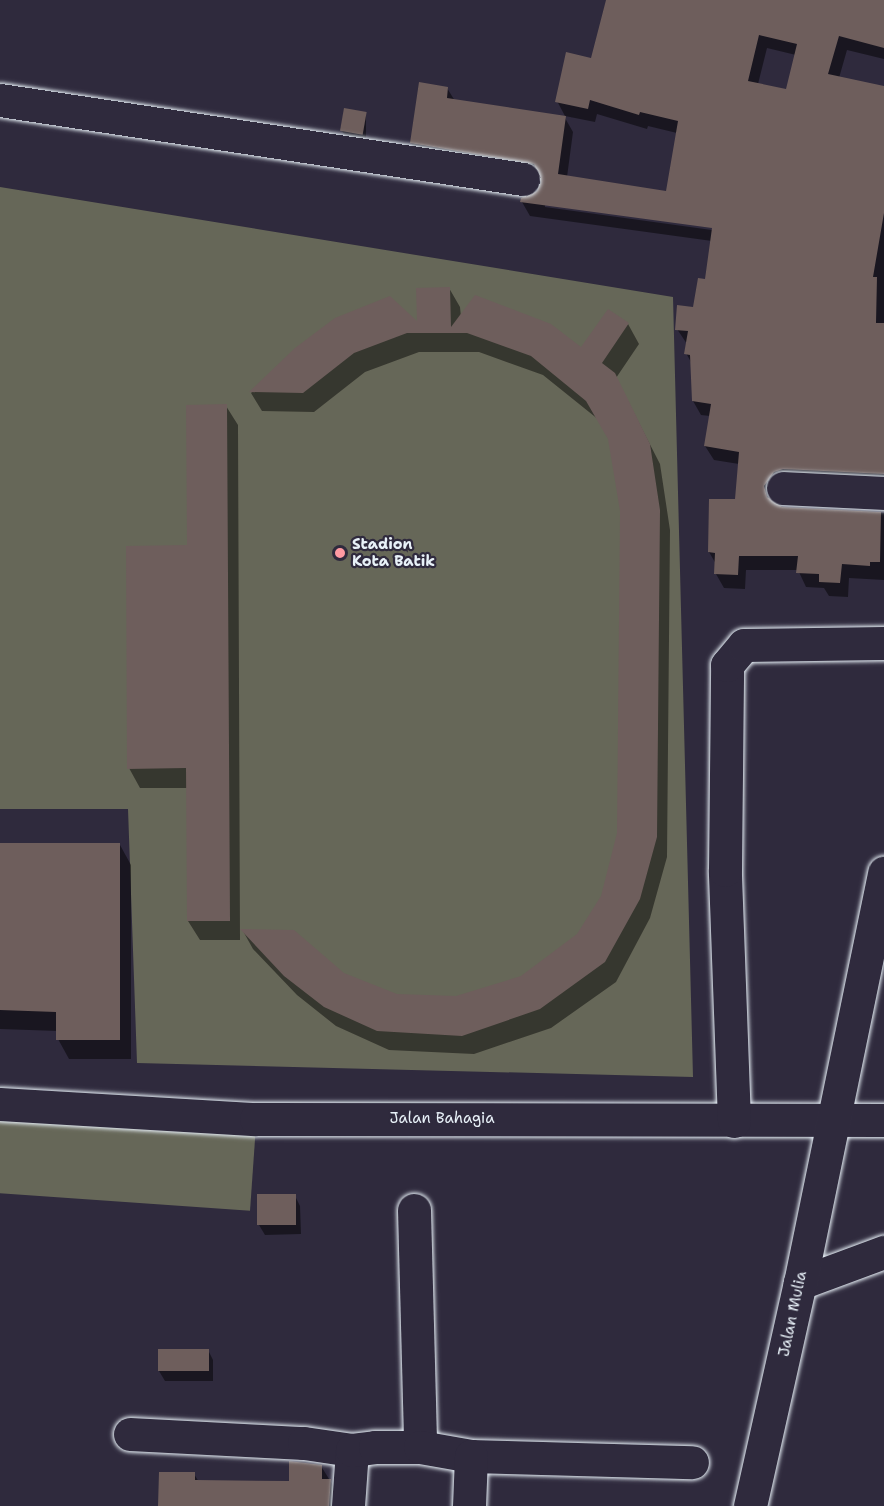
<!DOCTYPE html>
<style>
body{margin:0}
#map{position:relative;width:884px;height:1506px;overflow:hidden;background:#2f2a3d;font-family:"Shantell Sans",sans-serif}
div>[style]{position:absolute}
[style*='--x']{left:calc(var(--x)*1px);top:calc(var(--y)*1px);width:calc(var(--w)*1px);rotate:calc(var(--a)*1deg)}
.green>*{inset:0;background:#666758;transform-origin:0 0}
.shadow>*{inset:0;background:#0007}
.building>*{inset:0;background:#6e5e5c;transform-origin:0 0}
.roads{filter:drop-shadow(0 0 2px #e8f1f8) drop-shadow(0 0 2px #e8f1f8)}
.minor>*{height:33px;margin:-16.5px;padding:0 16.5px;transform-origin:16.5px;border-radius:16.5px;background:#2f2a3d}
.dots>*{width:16px;height:16px;translate:-50% -50%;box-sizing:border-box;border:3px solid #2f2a3d;border-radius:50%}
span{translate:-50% -50%;white-space:nowrap;text-align:center;line-height:1.15;-webkit-text-stroke:4.5px #2f2a3d;paint-order:stroke}
.poi-label{font-size:15px;color:#e8f1f8;font-weight:700}
.left{translate:0 -50%;text-align:left}
.street-label{font-size:15px;color:#e8f1f8}
</style>
<div id="map">
<div class="green">
<div style="clip-path:polygon(0 187px,673px 297px,693px 1077px,137px 1063px,128px 809px,0 809px)"></div>
<div style="left:0;top:1102px;width:257px;height:91px;rotate:4deg"></div>
</div>
<div class="shadow">
<div style="clip-path:polygon(evenodd,608px 0,884px 0,884px 59px,847px 50px,839px 78px,884px 88px,884px 488px,775px 492px,772px 503px,781px 508px,884px 513px,884px 580px,849px 578px,848px 597px,829px 596px,824px 588px,806px 587px,798px 570px,746px 570px,745px 589px,724px 588px,716px 574px,716px 564px,709px 552px,737px 501px,739px 464px,714px 460px,705px 446px,710px 416px,701px 415px,693px 401px,692px 364px,686px 353px,687px 344px,677px 329px,694px 308px,707px 281px,712px 241px,530px 216px,522px 202px,538px 192px,541px 178px,419px 157px,411px 143px,447px 88px,455px 101px,565px 118px,573px 132px,567px 177px,667px 193px,677px 133px,648px 126px,647px 129px,597px 114px,595px 122px,565px 116px,557px 101px,592px 60px,608px 0,767px 48px,796px 55px,787px 91px,758px 84px,767px 48px,608px 0,545px 204px,719px 228px,719px 231px,545px 207px,545px 204px)"></div>
<div style="clip-path:polygon(366px 113px,366px 138px,345px 136px,342px 131px)"></div>
<div style="clip-path:polygon(449px 288px,460px 307px,461px 317px,582px 349px,628px 324px,639px 344px,616px 378px,660px 464px,670px 530px,667px 857px,650px 918px,616px 982px,551px 1028px,474px 1054px,389px 1050px,336px 1026px,297px 995px,253px 949px,243px 931px,396px 996px,456px 998px,521px 977px,578px 935px,602px 896px,618px 833px,622px 511px,609px 439px,599px 420px,543px 375px,479px 352px,419px 352px,365px 372px,314px 412px,262px 411px,251px 393px,296px 349px,419px 325px)"></div>
<div style="clip-path:polygon(226px 406px,238px 425px,240px 940px,200px 940px,188px 921px,188px 788px,140px 788px,129px 768px)"></div>
<div style="clip-path:polygon(0 844px,120px 845px,131px 865px,131px 1059px,69px 1059px,58px 1039px,58px 1031px,0 1029px)"></div>
<div style="clip-path:polygon(259px 1196px,295px 1196px,300px 1206px,301px 1234px,265px 1235px,259px 1225px)"></div>
<div style="clip-path:polygon(208px 1350px,213px 1360px,213px 1381px,165px 1381px,159px 1371px)"></div>
<div style="clip-path:polygon(321px 1466px,339px 1495px,338px 1506px,160px 1506px,194px 1474px,199px 1482px,290px 1483px)"></div>
</div>
<div class="building">
<div style="clip-path:polygon(evenodd,606px 0,884px 0,884px 48px,839px 36px,828px 74px,884px 86px,884px 213px,873px 277px,877px 277px,876px 323px,884px 323px,884px 474px,783px 469px,774px 472px,764px 486px,767px 497px,782px 507px,881px 512px,880px 562px,870px 562px,870px 566px,842px 564px,840px 583px,819px 582px,819px 574px,796px 573px,798px 556px,739px 556px,738px 575px,714px 574px,715px 553px,708px 552px,709px 499px,735px 499px,739px 452px,704px 446px,711px 404px,692px 401px,690px 355px,684px 354px,688px 331px,675px 330px,677px 305px,693px 307px,698px 278px,705px 279px,712px 228px,520px 202px,521px 198px,537px 191px,541px 182px,534px 164px,410px 143px,419px 82px,448px 87px,447px 98px,566px 116px,558px 174px,666px 191px,678px 121px,640px 112px,639px 115px,590px 100px,588px 109px,555px 102px,566px 52px,591px 58px,606px 0,759px 35px,797px 44px,786px 89px,748px 81px,759px 35px)"></div>
<div style="left:344px;top:108px;width:23px;height:23px;rotate:10deg"></div>
<div style="clip-path:polygon(450px 287px,451px 327px,475px 295px,551px 324px,581px 347px,608px 309px,629px 323px,602px 363px,615px 373px,650px 444px,660px 510px,657px 837px,640px 899px,605px 962px,540px 1009px,462px 1036px,377px 1031px,324px 1007px,284px 976px,240px 929px,294px 930px,344px 973px,397px 994px,456px 996px,521px 976px,577px 934px,601px 896px,617px 833px,620px 511px,608px 439px,586px 401px,531px 356px,467px 333px,407px 333px,354px 353px,303px 393px,249px 392px,295px 348px,335px 318px,390px 296px,417px 321px,416px 288px)"></div>
<div style="clip-path:polygon(227px 404px,230px 921px,187px 921px,186px 768px,127px 769px,126px 546px,187px 545px,186px 405px)"></div>
<div style="clip-path:polygon(0 843px,120px 843px,120px 1040px,56px 1040px,56px 1012px,0 1010px)"></div>
<div style="left:296px;top:1194px;width:31px;height:39px;rotate:90deg"></div>
<div style="left:158px;top:1349px;width:51px;height:22px"></div>
<div style="clip-path:polygon(289px 1461px,322px 1465px,322px 1479px,331px 1479px,329px 1506px,158px 1506px,159px 1472px,195px 1472px,195px 1480px,289px 1481px)"></div>
</div>
<div class="roads">
<div class="minor">
<div style="--x:0;--y:100;--w:529;--a:8.59"></div>
<div style="--x:783;--y:488;--w:101;--a:2.8"></div>
<div style="--x:0;--y:1104;--w:256;--a:3.4"></div>
<div style="--x:256;--y:1119;--w:628;--a:0.09"></div>
<div style="--x:734;--y:1121;--w:251;--a:-92.1"></div>
<div style="--x:725;--y:870;--w:205;--a:-89.4"></div>
<div style="--x:727;--y:665;--w:26;--a:-50"></div>
<div style="--x:744;--y:645;--w:140;--a:-0.8"></div>
<div style="--x:414;--y:1210;--w:237;--a:88.5"></div>
<div style="--x:800;--y:1283;--w:90;--a:-20.3"></div>
<div style="--x:130;--y:1434;--w:174;--a:3"></div>
<div style="--x:304;--y:1443;--w:49;--a:8.3"></div>
<div style="--x:348;--y:1506;--w:56;--a:-85.9"></div>
<div style="--x:352;--y:1450;--w:23;--a:-7"></div>
<div style="--x:375;--y:1447;--w:45;--a:0"></div>
<div style="--x:420;--y:1447;--w:52;--a:10"></div>
<div style="--x:471;--y:1456;--w:221;--a:1.6"></div>
<div style="--x:469;--y:1506;--w:50;--a:-87.7"></div>
<div style="--x:750;--y:1506;--w:229;--a:-77.4"></div>
<div style="--x:800;--y:1283;--w:419;--a:-78.4"></div>
</div>
</div>
<div class="dots">
<div style="left:340px;top:553px;background:#ff9aa2"></div>
</div>
<div class="poi-label">
<span class="left" style="left:352px;top:553px">Stadion<br>Kota Batik</span>
</div>
<div class="street-label">
<span style="left:442px;top:1119px">Jalan Bahagia</span>
<span style="left:793px;top:1314px;rotate:-78deg">Jalan Mulia</span>
</div>
</div>
